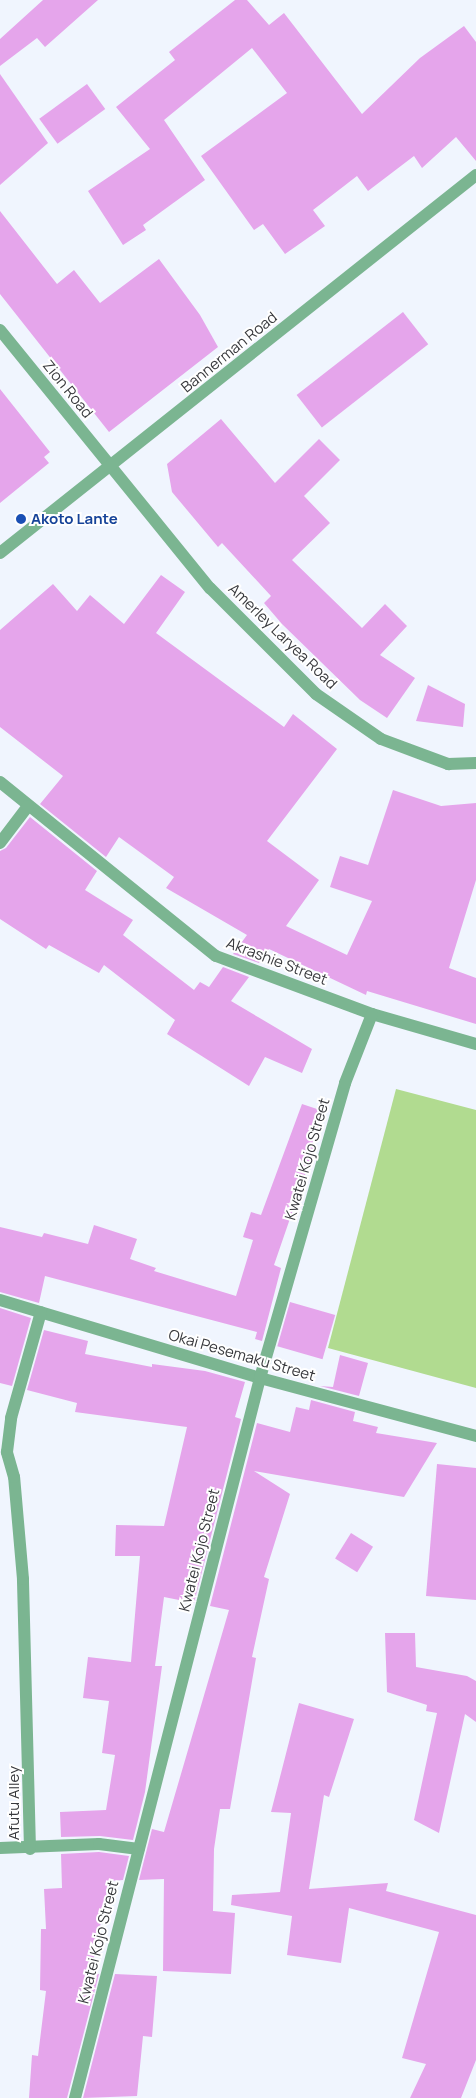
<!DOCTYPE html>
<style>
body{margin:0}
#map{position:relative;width:476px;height:2098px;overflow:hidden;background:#f0f5fe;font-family:Manrope,sans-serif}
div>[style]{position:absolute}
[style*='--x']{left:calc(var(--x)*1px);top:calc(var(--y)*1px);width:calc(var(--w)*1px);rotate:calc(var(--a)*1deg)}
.green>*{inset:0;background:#b1db90}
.building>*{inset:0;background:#e5a5eb;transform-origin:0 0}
.minor>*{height:12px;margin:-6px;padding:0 6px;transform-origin:6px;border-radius:6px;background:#7bb591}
.dots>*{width:14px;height:14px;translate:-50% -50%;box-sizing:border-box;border:2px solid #fff;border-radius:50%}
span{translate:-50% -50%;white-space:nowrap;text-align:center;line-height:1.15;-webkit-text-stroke:4px #fff;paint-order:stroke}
.street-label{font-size:15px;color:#38393d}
.transit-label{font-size:15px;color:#164399;font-weight:700}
.left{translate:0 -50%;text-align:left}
</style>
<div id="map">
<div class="green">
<div style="clip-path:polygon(396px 1089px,476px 1110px,476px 1388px,328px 1348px)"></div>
</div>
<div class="building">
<div style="clip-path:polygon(43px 0,98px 0,45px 47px,37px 38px,0 66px,0 39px)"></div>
<div style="clip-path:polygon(235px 0,247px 0,269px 25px,284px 13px,362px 114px,420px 58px,464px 26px,476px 42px,476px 161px,456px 137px,422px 168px,414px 156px,368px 191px,357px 176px,313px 210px,325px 226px,285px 254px,263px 224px,254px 230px,201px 156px,287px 93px,252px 48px,164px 120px,205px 180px,143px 225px,146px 230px,123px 245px,88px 191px,150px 149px,116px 107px,175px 60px,169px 52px)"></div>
<div style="clip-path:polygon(0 74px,48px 143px,0 185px)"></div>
<div style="left:87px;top:84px;width:31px;height:59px;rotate:54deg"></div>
<div style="clip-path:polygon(0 211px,57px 284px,74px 270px,100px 303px,159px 259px,200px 315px,218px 347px,109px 432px,0 294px)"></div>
<div style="left:403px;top:312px;width:41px;height:135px;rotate:52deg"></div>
<div style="clip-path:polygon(0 389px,50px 452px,44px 457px,49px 463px,0 503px)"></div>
<div style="clip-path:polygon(221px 419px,275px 483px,319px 439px,340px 460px,304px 496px,330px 523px,292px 560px,362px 628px,385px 604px,407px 626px,380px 655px,415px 678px,387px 718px,360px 700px,282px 624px,264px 603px,271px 596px,222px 543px,218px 547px,172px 492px,167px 464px)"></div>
<div style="clip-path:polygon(161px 575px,185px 592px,156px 633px,284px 727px,293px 714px,337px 749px,267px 841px,319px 880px,286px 926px,347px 955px,372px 901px,330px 887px,340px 856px,368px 865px,393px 790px,441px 806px,476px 803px,476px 880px,449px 968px,476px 978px,476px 1024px,367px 991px,366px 995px,269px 949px,259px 963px,233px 954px,247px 935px,166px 888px,174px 877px,119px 837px,106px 857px,40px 804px,63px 776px,0 727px,0 630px,53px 584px,77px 611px,90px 595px,124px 624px)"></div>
<div style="clip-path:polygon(428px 685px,465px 704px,463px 727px,416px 721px)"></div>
<div style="clip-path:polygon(30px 817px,97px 871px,85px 890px,133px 920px,123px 935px,194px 990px,200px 982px,209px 987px,223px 967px,249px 977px,231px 1001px,312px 1049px,302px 1073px,265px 1057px,249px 1086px,167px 1034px,175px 1020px,104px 965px,99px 973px,49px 945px,46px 949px,0 919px,0 851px,6px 848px)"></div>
<div style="clip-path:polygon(302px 1104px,323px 1111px,313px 1145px,315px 1146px,274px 1265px,281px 1268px,262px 1341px,255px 1339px,257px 1332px,45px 1276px,39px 1303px,0 1292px,0 1227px,42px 1237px,44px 1233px,88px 1244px,94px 1225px,137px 1239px,130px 1259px,156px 1268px,154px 1271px,236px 1296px,253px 1240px,243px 1237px,251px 1212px,261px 1215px)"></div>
<div style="left:290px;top:1302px;width:47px;height:46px;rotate:16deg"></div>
<div style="clip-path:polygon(0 1308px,31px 1318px,12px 1386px,0 1383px)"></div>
<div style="clip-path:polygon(44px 1330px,88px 1341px,85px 1354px,152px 1367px,152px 1364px,205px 1371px,245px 1382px,235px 1417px,241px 1419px,194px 1603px,164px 1597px,155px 1666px,162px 1666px,145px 1792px,133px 1840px,100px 1836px,61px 1837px,60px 1812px,106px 1810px,115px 1755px,102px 1753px,109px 1701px,83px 1698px,88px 1657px,131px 1662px,140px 1556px,115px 1556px,116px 1525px,164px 1526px,187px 1427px,75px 1412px,77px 1403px,27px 1390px)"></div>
<div style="clip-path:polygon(340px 1355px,368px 1363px,359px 1396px,320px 1386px,333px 1387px)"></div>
<div style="clip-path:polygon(311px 1400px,355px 1412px,353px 1421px,378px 1427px,376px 1433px,437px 1443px,404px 1497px,254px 1471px,290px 1494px,264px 1577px,269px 1579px,252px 1657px,256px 1658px,230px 1809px,220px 1809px,214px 1849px,213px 1911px,235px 1913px,231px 1974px,163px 1971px,164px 1879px,139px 1880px,152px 1829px,164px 1832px,229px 1610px,210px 1606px,257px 1423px,290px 1432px,296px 1407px,309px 1410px)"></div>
<div style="clip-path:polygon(437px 1464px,476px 1468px,476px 1600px,426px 1596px)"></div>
<div style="left:351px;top:1533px;width:26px;height:30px;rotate:32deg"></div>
<div style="clip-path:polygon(385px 1633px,415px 1633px,416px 1667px,467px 1676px,476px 1681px,476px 1722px,465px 1714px,439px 1833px,414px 1820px,437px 1713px,426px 1711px,427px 1705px,387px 1692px)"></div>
<div style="clip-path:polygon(299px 1703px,354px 1719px,329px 1797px,324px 1795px,309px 1889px,388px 1883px,386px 1891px,476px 1915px,476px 2060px,461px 2098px,410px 2098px,426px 2064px,402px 2058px,439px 1932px,349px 1908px,341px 1963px,287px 1955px,292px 1916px,231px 1905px,232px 1895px,280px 1892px,291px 1813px,271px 1812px)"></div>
<div style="clip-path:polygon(99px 1852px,129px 1856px,123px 1880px,109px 1881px,91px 1973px,99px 1974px,67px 2098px,29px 2098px,32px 2055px,38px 2056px,46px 1991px,40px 1990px,41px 1929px,46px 1929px,44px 1889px,62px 1888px,61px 1854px)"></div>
<div style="clip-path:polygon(115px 1974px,157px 1976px,152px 2037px,143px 2036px,137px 2096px,83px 2098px)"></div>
</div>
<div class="minor">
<div style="--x:0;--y:330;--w:333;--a:50.9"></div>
<div style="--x:210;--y:588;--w:150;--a:45"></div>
<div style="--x:316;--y:694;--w:79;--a:34.7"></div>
<div style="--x:381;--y:739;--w:72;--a:20.5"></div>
<div style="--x:448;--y:764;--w:28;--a:-2"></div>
<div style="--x:0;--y:553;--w:608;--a:-38.45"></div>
<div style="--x:0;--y:782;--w:277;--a:38.9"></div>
<div style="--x:216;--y:956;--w:166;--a:20.4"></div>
<div style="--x:372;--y:1014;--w:108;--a:16.1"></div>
<div style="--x:0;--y:843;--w:46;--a:-52.9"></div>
<div style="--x:0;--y:1300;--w:271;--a:16.7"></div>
<div style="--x:260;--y:1378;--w:224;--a:15"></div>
<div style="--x:0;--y:1848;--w:99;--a:-2.3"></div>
<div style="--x:99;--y:1844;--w:40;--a:7.1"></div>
<div style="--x:30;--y:1849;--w:270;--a:-91.5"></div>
<div style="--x:23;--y:1579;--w:102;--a:-95"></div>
<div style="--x:14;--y:1477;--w:26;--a:-106"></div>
<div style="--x:7;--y:1452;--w:34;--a:-83"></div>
<div style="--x:11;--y:1418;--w:110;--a:-74.2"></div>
<div style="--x:75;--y:2098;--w:743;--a:-75.59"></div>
<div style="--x:260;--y:1378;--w:307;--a:-73.9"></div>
<div style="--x:345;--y:1083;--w:74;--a:-68.6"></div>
</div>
<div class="dots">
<div style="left:21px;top:519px;background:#1a4fb4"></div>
</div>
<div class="street-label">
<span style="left:229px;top:352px;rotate:-39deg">Bannerman Road</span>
<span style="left:68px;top:389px;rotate:51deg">Zion Road</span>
<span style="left:283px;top:636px;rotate:44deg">Amerley Laryea Road</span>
<span style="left:277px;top:961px;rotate:21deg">Akrashie Street</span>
<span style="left:307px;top:1159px;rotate:-74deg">Kwatei Kojo Street</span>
<span style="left:242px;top:1355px;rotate:16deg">Okai Pesemaku Street</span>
<span style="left:199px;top:1550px;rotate:-76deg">Kwatei Kojo Street</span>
<span style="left:14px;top:1803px;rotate:-90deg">Afutu Alley</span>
<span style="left:98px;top:1942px;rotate:-76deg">Kwatei Kojo Street</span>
</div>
<div class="transit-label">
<span class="left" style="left:31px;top:519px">Akoto Lante</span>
</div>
</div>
